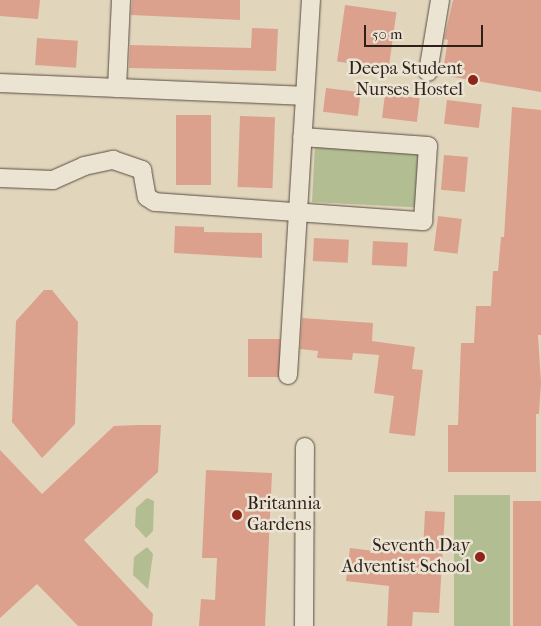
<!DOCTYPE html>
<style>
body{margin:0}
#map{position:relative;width:541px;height:626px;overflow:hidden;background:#e1d5bc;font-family:"IM FELL French Canon",serif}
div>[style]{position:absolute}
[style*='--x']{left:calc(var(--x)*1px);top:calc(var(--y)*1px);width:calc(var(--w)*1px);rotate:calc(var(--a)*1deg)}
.green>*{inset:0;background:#b2bd91;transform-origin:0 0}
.building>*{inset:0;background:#dba18c;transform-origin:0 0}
.roads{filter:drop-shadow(0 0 1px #5a4c42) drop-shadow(0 0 1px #5a4c42)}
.minor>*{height:18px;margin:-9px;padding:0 9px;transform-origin:9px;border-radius:9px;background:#ece4d3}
.dots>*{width:14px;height:14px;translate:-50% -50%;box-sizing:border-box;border:2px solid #ece4d3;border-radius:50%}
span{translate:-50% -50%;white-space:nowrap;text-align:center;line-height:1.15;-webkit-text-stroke:5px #ece4d3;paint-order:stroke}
.poi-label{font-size:18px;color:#2d1f1a}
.right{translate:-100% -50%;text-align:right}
.left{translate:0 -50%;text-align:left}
.scale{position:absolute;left:364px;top:25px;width:119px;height:22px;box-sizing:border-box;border:2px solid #2d1f1a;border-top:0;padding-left:6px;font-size:15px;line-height:18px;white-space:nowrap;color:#2d1f1a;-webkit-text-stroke:4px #ece4d3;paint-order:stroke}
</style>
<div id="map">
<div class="green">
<div style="left:315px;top:145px;width:106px;height:57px;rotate:3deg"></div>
<div style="left:510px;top:495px;width:131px;height:56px;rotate:90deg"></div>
<div style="clip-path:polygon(147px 498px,154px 501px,153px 531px,146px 538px,135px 526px,136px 508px)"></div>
<div style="clip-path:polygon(147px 547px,153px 554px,148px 589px,133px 575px,134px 557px)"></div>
</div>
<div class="building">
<div style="clip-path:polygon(0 0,40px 0,38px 19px,0 16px)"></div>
<div style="clip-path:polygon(132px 0,240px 0,240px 20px,131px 15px)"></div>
<div style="clip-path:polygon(453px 0,541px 0,541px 92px,442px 75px,448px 40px,444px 39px)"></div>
<div style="left:345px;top:5px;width:52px;height:57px;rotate:8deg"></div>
<div style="clip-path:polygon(252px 28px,278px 29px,276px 71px,129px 68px,130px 45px,251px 48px)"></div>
<div style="left:37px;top:38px;width:41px;height:27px;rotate:4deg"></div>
<div style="left:326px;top:88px;width:35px;height:24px;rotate:7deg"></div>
<div style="left:385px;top:94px;width:35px;height:24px;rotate:7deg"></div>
<div style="left:447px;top:100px;width:35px;height:24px;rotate:7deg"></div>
<div style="clip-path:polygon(512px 107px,541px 110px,541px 335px,538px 335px,541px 383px,539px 414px,536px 414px,536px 472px,448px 472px,448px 425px,458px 425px,461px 343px,474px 343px,476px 306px,491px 306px,493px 271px,498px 271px,501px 237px,504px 237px)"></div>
<div style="left:176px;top:115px;width:35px;height:70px"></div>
<div style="left:240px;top:116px;width:35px;height:71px;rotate:2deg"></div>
<div style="left:444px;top:155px;width:24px;height:35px;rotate:5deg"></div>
<div style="left:438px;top:216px;width:24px;height:35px;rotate:7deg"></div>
<div style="clip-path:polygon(175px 226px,204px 227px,204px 232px,262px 233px,262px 258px,174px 253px)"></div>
<div style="left:314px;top:238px;width:35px;height:23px;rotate:3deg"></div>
<div style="left:373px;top:241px;width:35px;height:24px;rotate:3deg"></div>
<div style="clip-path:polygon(44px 290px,52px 290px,78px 322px,75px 424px,42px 458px,12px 422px,16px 321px)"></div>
<div style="clip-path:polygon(302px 318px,373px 323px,372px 341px,415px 347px,412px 369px,423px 370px,415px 436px,389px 433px,394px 396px,374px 393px,379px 355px,353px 353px,352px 360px,317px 358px,318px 351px,300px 349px)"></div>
<div style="left:248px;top:339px;width:32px;height:38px"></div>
<div style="clip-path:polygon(138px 425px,161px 425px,158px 472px,84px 540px,153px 614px,152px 626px,78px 626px,37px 584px,0 618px,0 450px,42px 494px,114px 426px)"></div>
<div style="clip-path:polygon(206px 470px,272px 473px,265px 626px,199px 626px,201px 599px,215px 600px,217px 558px,202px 558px)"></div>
<div style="left:513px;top:501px;width:28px;height:125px"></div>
<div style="clip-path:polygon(425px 511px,445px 512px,439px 613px,413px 612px,412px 626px,387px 626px,389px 586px,346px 581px,350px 548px,390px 553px,390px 551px,423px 552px)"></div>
</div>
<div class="roads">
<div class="minor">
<div style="--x:428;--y:72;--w:73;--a:-80.5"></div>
<div style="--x:0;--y:83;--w:305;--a:2.4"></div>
<div style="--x:117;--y:88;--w:88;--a:-87.4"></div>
<div style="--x:0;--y:178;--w:53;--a:2.2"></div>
<div style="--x:53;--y:180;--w:34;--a:-24"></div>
<div style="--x:84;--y:166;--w:30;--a:-12"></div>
<div style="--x:113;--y:160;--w:31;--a:19"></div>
<div style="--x:142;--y:170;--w:27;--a:80"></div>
<div style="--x:147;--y:197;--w:9;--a:32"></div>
<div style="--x:155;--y:202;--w:269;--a:4.1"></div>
<div style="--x:423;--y:221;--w:75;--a:-86.2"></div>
<div style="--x:428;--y:146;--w:126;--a:-175.9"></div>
<div style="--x:288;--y:375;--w:376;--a:-86.5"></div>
<div style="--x:304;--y:626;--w:179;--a:-89.7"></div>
</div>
</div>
<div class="dots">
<div style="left:473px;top:80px;background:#8f2418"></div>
<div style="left:237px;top:515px;background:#8f2418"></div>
<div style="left:480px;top:557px;background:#8f2418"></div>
</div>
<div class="poi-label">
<span class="right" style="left:463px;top:80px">Deepa Student<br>Nurses Hostel</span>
<span class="left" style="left:247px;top:515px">Britannia<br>Gardens</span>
<span class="right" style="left:470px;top:557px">Seventh Day<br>Adventist School</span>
</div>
<div class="scale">50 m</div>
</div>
